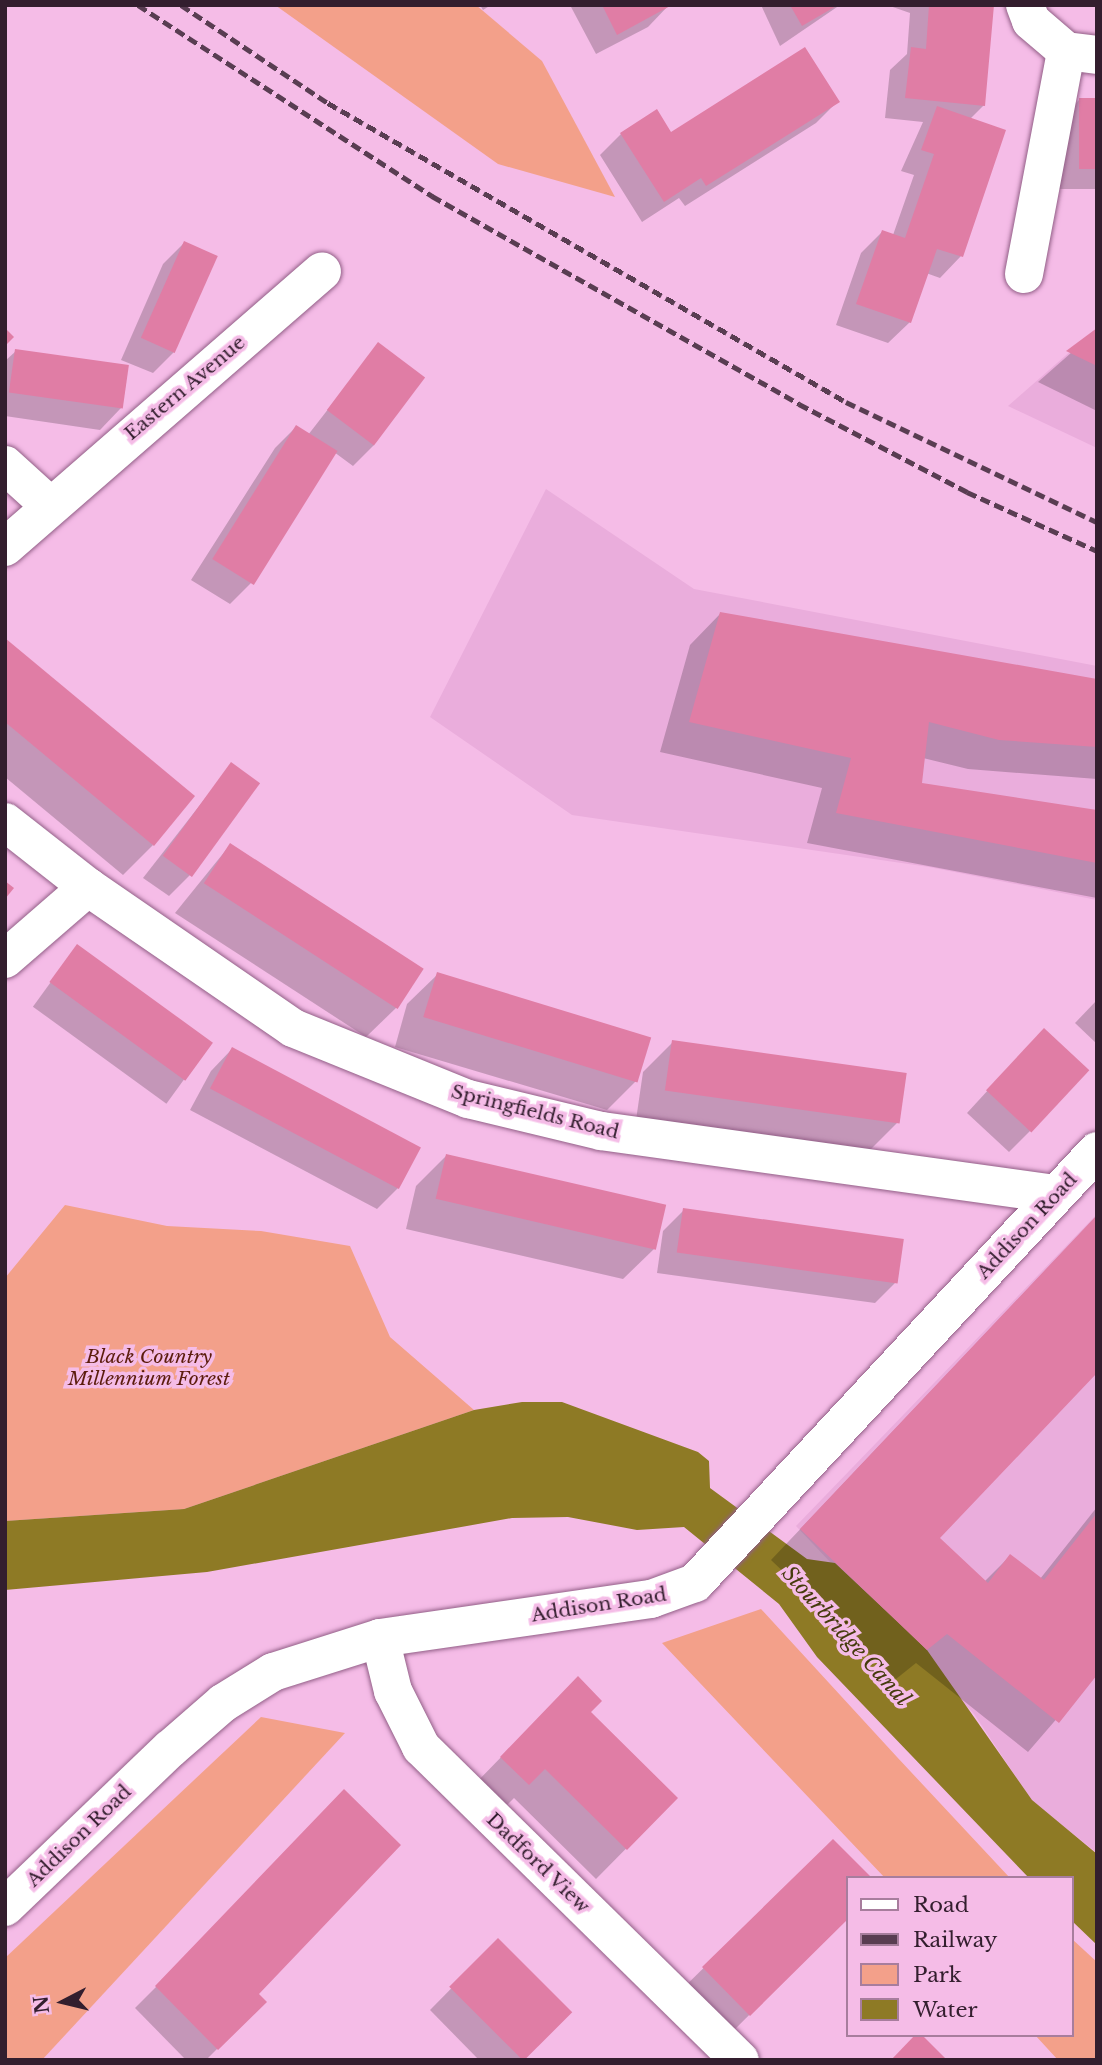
<!DOCTYPE html>
<style>
body{margin:0}
#map{position:relative;width:1102px;height:2065px;overflow:hidden;background:#f5bce7;font-family:"Libre Baskerville",serif}
div>[style]{position:absolute}
[style*='--x']{left:calc(var(--x)*1px);top:calc(var(--y)*1px);width:calc(var(--w)*1px);rotate:calc(var(--a)*1deg)}
.built>*{inset:0;background:#eaaddc}
.green>*{inset:0;background:#f3a08a}
.water>*{inset:0;background:#8e7a25}
.shadow>*{inset:0;background:#0003;transform-origin:0 0}
.building>*{inset:0;background:#e07da5;transform-origin:0 0}
.roads{filter:drop-shadow(0 0 2px #925f87) drop-shadow(0 0 2px #925f87)}
.minor>*{height:38px;margin:-19px;padding:0 19px;transform-origin:19px;border-radius:19px;background:#fff}
.rail>*{height:5px;margin-top:-2.5px;transform-origin:0;background:repeating-linear-gradient(90deg,#593d52 0 10px,transparent 0 15px)}
span{translate:-50% -50%;white-space:nowrap;text-align:center;line-height:1.15;-webkit-text-stroke:7px #f5bce7;paint-order:stroke}
.street-label{font-size:19px;color:#331e2e}
.park-label{font-size:19px;color:#5b1c0c;font-style:italic}
.water-label{font-size:21px;color:#463b0d;font-style:italic}
.frame{position:absolute;inset:0;border:7px solid #331e2e;pointer-events:none}
.legend{position:absolute;left:846px;top:1876px;width:228px;height:161px;box-sizing:border-box;background:#f5bce7;border:2px solid #a77d9d;margin:0;padding:9px 12px;list-style:none;font-size:21px;color:#331e2e}
.legend li{display:flex;align-items:center;gap:14px;height:35px}
.legend b{width:35px;border:2px solid #a77d9d}
.north{position:absolute;left:28px;top:1967px;width:70px;height:70px;-webkit-text-stroke:5px #f5bce7;paint-order:stroke;rotate:263deg;font-size:19px;font-weight:700;line-height:28px;text-align:center;color:#331e2e}
.north::after{content:'';display:block;margin:auto;width:24px;height:32px;background:#331e2e;clip-path:polygon(50% 0,100% 100%,50% 72%,0 100%)}
</style>
<div id="map">
<div class="built">
<div style="clip-path:polygon(1097px 328px,1097px 448px,1008px 406px)"></div>
<div style="clip-path:polygon(546px 489px,694px 589px,1097px 666px,1097px 900px,929px 867px,572px 815px,430px 717px)"></div>
<div style="clip-path:polygon(1097px 1214px,1097px 1853px,1032px 1801px,974px 1714px,796px 1526px)"></div>
</div>
<div class="green">
<div style="clip-path:polygon(275px 5px,476px 5px,542px 61px,615px 197px,498px 164px)"></div>
<div style="clip-path:polygon(65px 1205px,167px 1226px,261px 1231px,350px 1246px,390px 1337px,474px 1410px,184px 1509px,5px 1521px,5px 1278px)"></div>
<div style="clip-path:polygon(761px 1609px,897px 1757px,1010px 1878px,885px 1878px,662px 1643px)"></div>
<div style="clip-path:polygon(261px 1717px,345px 1733px,42px 2060px,5px 2060px,5px 1958px)"></div>
<div style="clip-path:polygon(1072px 1939px,1097px 1962px,1097px 2060px,1058px 2060px,1035px 2035px,1072px 2035px)"></div>
</div>
<div class="water">
<div style="clip-path:polygon(522px 1402px,562px 1402px,698px 1452px,709px 1461px,710px 1488px,807px 1559px,835px 1563px,900px 1624px,927px 1650px,1032px 1800px,1097px 1854px,1097px 1945px,1072px 1921px,1072px 1878px,1029px 1878px,817px 1657px,779px 1604px,684px 1527px,637px 1530px,568px 1517px,512px 1518px,207px 1572px,5px 1590px,5px 1521px,184px 1509px,474px 1410px)"></div>
</div>
<div class="shadow">
<div style="clip-path:polygon(480px 5px,491px 5px,483px 10px)"></div>
<div style="clip-path:polygon(570px 5px,669px 5px,648px 27px,596px 54px)"></div>
<div style="clip-path:polygon(761px 5px,840px 5px,780px 46px)"></div>
<div style="clip-path:polygon(887px 5px,992px 5px,984px 105px,970px 119px,961px 256px,940px 278px,926px 273px,910px 322px,888px 343px,836px 325px,861px 253px,882px 232px,893px 235px,914px 175px,901px 171px,923px 122px,885px 118px,890px 70px,907px 54px,910px 13px)"></div>
<div style="clip-path:polygon(1080px 99px,1097px 99px,1097px 189px,1059px 189px,1059px 121px)"></div>
<div style="clip-path:polygon(837px 102px,816px 123px,685px 206px,679px 198px,642px 222px,600px 155px,621px 134px,671px 134px)"></div>
<div style="clip-path:polygon(184px 243px,174px 352px,153px 373px,121px 360px,163px 264px)"></div>
<div style="clip-path:polygon(1097px 330px,1097px 411px,1038px 382px)"></div>
<div style="clip-path:polygon(378px 345px,374px 445px,353px 466px,334px 452px,251px 583px,230px 604px,191px 580px,275px 448px,296px 427px,308px 435px)"></div>
<div style="clip-path:polygon(16px 351px,121px 408px,100px 430px,5px 416px,5px 361px)"></div>
<div style="clip-path:polygon(720px 614px,1097px 681px,1097px 779px,968px 769px,923px 758px,920px 785px,1097px 812px,1097px 898px,807px 843px,822px 788px,660px 752px,690px 645px)"></div>
<div style="clip-path:polygon(5px 640px,153px 845px,123px 875px,5px 777px)"></div>
<div style="clip-path:polygon(232px 764px,190px 875px,169px 896px,143px 878px)"></div>
<div style="clip-path:polygon(230px 845px,397px 1007px,366px 1037px,175px 913px)"></div>
<div style="left:77px;top:946px;width:165px;height:75px;rotate:36deg"></div>
<div style="clip-path:polygon(438px 974px,637px 1080px,607px 1110px,395px 1047px,407px 1004px)"></div>
<div style="clip-path:polygon(1097px 1000px,1097px 1044px,1075px 1023px)"></div>
<div style="clip-path:polygon(673px 1042px,898px 1122px,868px 1152px,636px 1120px,643px 1072px)"></div>
<div style="clip-path:polygon(232px 1049px,398px 1188px,377px 1209px,190px 1110px,211px 1071px)"></div>
<div style="clip-path:polygon(1023px 1052px,1030px 1131px,1009px 1152px,967px 1113px)"></div>
<div style="clip-path:polygon(446px 1156px,654px 1249px,623px 1279px,406px 1229px,416px 1186px)"></div>
<div style="clip-path:polygon(684px 1210px,896px 1282px,875px 1303px,657px 1273px,663px 1231px)"></div>
<div style="clip-path:polygon(1097px 1216px,938px 1538px,984px 1582px,1010px 1556px,1040px 1579px,1097px 1507px,1097px 1672px,1028px 1752px,916px 1663px,896px 1679px,771px 1560px)"></div>
<div style="clip-path:polygon(548px 1709px,588px 1712px,676px 1798px,596px 1879px,514px 1798px,498px 1814px,471px 1788px)"></div>
<div style="clip-path:polygon(833px 1841px,848px 1878px,848px 1917px,719px 2045px,673px 1998px)"></div>
<div style="clip-path:polygon(498px 1941px,570px 2013px,522px 2060px,479px 2060px,430px 2010px)"></div>
<div style="clip-path:polygon(182px 1961px,264px 2002px,206px 2060px,186px 2060px,135px 2008px)"></div>
</div>
<div class="building">
<div style="clip-path:polygon(602px 5px,672px 5px,617px 35px)"></div>
<div style="clip-path:polygon(790px 5px,838px 5px,802px 26px)"></div>
<div style="clip-path:polygon(929px 5px,994px 5px,985px 106px,905px 98px,911px 47px,926px 49px)"></div>
<div style="clip-path:polygon(805px 47px,840px 102px,706px 186px,701px 178px,664px 202px,620px 133px,657px 109px,671px 132px)"></div>
<div style="left:1079px;top:98px;width:18px;height:71px"></div>
<div style="clip-path:polygon(937px 106px,1006px 130px,963px 257px,937px 249px,911px 323px,856px 304px,882px 230px,905px 238px,934px 154px,921px 150px)"></div>
<div style="left:184px;top:241px;width:37px;height:106px;rotate:24deg"></div>
<div style="clip-path:polygon(5px 328px,14px 337px,5px 346px)"></div>
<div style="clip-path:polygon(1097px 328px,1097px 366px,1066px 351px)"></div>
<div style="left:378px;top:342px;width:59px;height:85px;rotate:37deg"></div>
<div style="left:15px;top:349px;width:115px;height:44px;rotate:8deg"></div>
<div style="left:296px;top:425px;width:49px;height:158px;rotate:32deg"></div>
<div style="clip-path:polygon(720px 612px,1097px 679px,1097px 747px,999px 740px,929px 722px,922px 783px,1097px 810px,1097px 863px,836px 813px,851px 758px,689px 722px)"></div>
<div style="clip-path:polygon(5px 638px,195px 796px,154px 846px,5px 722px)"></div>
<div style="left:231px;top:762px;width:36px;height:116px;rotate:36deg"></div>
<div style="left:230px;top:843px;width:231px;height:48px;rotate:33deg"></div>
<div style="clip-path:polygon(5px 881px,14px 888px,5px 899px)"></div>
<div style="left:77px;top:944px;width:168px;height:47px;rotate:36deg"></div>
<div style="left:437px;top:972px;width:224px;height:47px;rotate:17deg"></div>
<div style="left:1044px;top:1028px;width:62px;height:85px;rotate:43deg"></div>
<div style="left:672px;top:1040px;width:237px;height:51px;rotate:8deg"></div>
<div style="left:232px;top:1047px;width:214px;height:47px;rotate:28deg"></div>
<div style="left:446px;top:1154px;width:226px;height:46px;rotate:13deg"></div>
<div style="left:683px;top:1208px;width:223px;height:45px;rotate:8deg"></div>
<div style="clip-path:polygon(1097px 1215px,1097px 1373px,940px 1538px,988px 1583px,1010px 1554px,1044px 1580px,1097px 1513px,1097px 1675px,1059px 1723px,947px 1634px,927px 1650px,800px 1529px)"></div>
<div style="clip-path:polygon(578px 1676px,602px 1701px,591px 1712px,678px 1798px,627px 1850px,545px 1769px,529px 1785px,500px 1757px)"></div>
<div style="clip-path:polygon(344px 1789px,401px 1845px,259px 1994px,267px 2002px,218px 2050px,155px 1986px)"></div>
<div style="clip-path:polygon(833px 1839px,872px 1878px,848px 1878px,848px 1919px,750px 2016px,702px 1967px)"></div>
<div style="left:498px;top:1938px;width:105px;height:69px;rotate:45deg"></div>
<div style="clip-path:polygon(915px 2035px,922px 2035px,947px 2060px,891px 2060px)"></div>
</div>
<div class="roads">
<div class="minor">
<div style="--x:1025;--y:5;--w:17;--a:69"></div>
<div style="--x:1031;--y:21;--w:46;--a:40.6"></div>
<div style="--x:1066;--y:51;--w:31;--a:7"></div>
<div style="--x:1024;--y:274;--w:227;--a:-79.3"></div>
<div style="--x:5;--y:465;--w:58;--a:42.2"></div>
<div style="--x:5;--y:547;--w:420;--a:-41"></div>
<div style="--x:5;--y:822;--w:105;--a:38.1"></div>
<div style="--x:88;--y:887;--w:249;--a:34.5"></div>
<div style="--x:293;--y:1028;--w:189;--a:22.1"></div>
<div style="--x:468;--y:1099;--w:137;--a:13.5"></div>
<div style="--x:601;--y:1131;--w:458;--a:7.9"></div>
<div style="--x:5;--y:959;--w:110;--a:-40.9"></div>
<div style="--x:380;--y:1638;--w:55;--a:76.2"></div>
<div style="--x:393;--y:1691;--w:63;--a:63.4"></div>
<div style="--x:421;--y:1747;--w:447;--a:44.5"></div>
<div style="--x:5;--y:1907;--w:228;--a:-43.8"></div>
<div style="--x:170;--y:1749;--w:70;--a:-41"></div>
<div style="--x:223;--y:1703;--w:59;--a:-31.8"></div>
<div style="--x:273;--y:1672;--w:112;--a:-17.6"></div>
<div style="--x:380;--y:1638;--w:274;--a:-8.2"></div>
<div style="--x:651;--y:1599;--w:47;--a:-20"></div>
<div style="--x:695;--y:1583;--w:590;--a:-47.06"></div>
</div>
</div>
<div class="rail">
<div style="--x:138;--y:5;--w:351;--a:33"></div>
<div style="--x:432;--y:196;--w:422;--a:29.5"></div>
<div style="--x:799;--y:404;--w:190;--a:27.6"></div>
<div style="--x:967;--y:492;--w:143;--a:24.4"></div>
<div style="--x:181;--y:5;--w:177;--a:33.7"></div>
<div style="--x:328;--y:103;--w:598;--a:29.99"></div>
<div style="--x:846;--y:402;--w:278;--a:25.6"></div>
</div>
<div class="street-label">
<span style="left:185px;top:388px;rotate:-40deg">Eastern Avenue</span>
<span style="left:535px;top:1112px;rotate:14deg">Springfields Road</span>
<span style="left:1027px;top:1226px;rotate:-47deg">Addison Road</span>
<span style="left:599px;top:1605px;rotate:-9deg">Addison Road</span>
<span style="left:79px;top:1836px;rotate:-44deg">Addison Road</span>
<span style="left:538px;top:1863px;rotate:44deg">Dadford View</span>
</div>
<div class="park-label">
<span style="left:149px;top:1368px">Black Country<br>Millennium Forest</span>
</div>
<div class="water-label">
<span style="left:846px;top:1636px;rotate:48deg">Stourbridge Canal</span>
</div>
<div class="frame"></div>
<ul class="legend">
<li><b style="height:9px;background:#fff"></b>Road</li>
<li><b style="height:9px;background:#593d52"></b>Railway</li>
<li><b style="height:19px;background:#f3a08a"></b>Park</li>
<li><b style="height:19px;background:#8e7a25"></b>Water</li>
</ul>
<div class="north">N</div>
</div>
